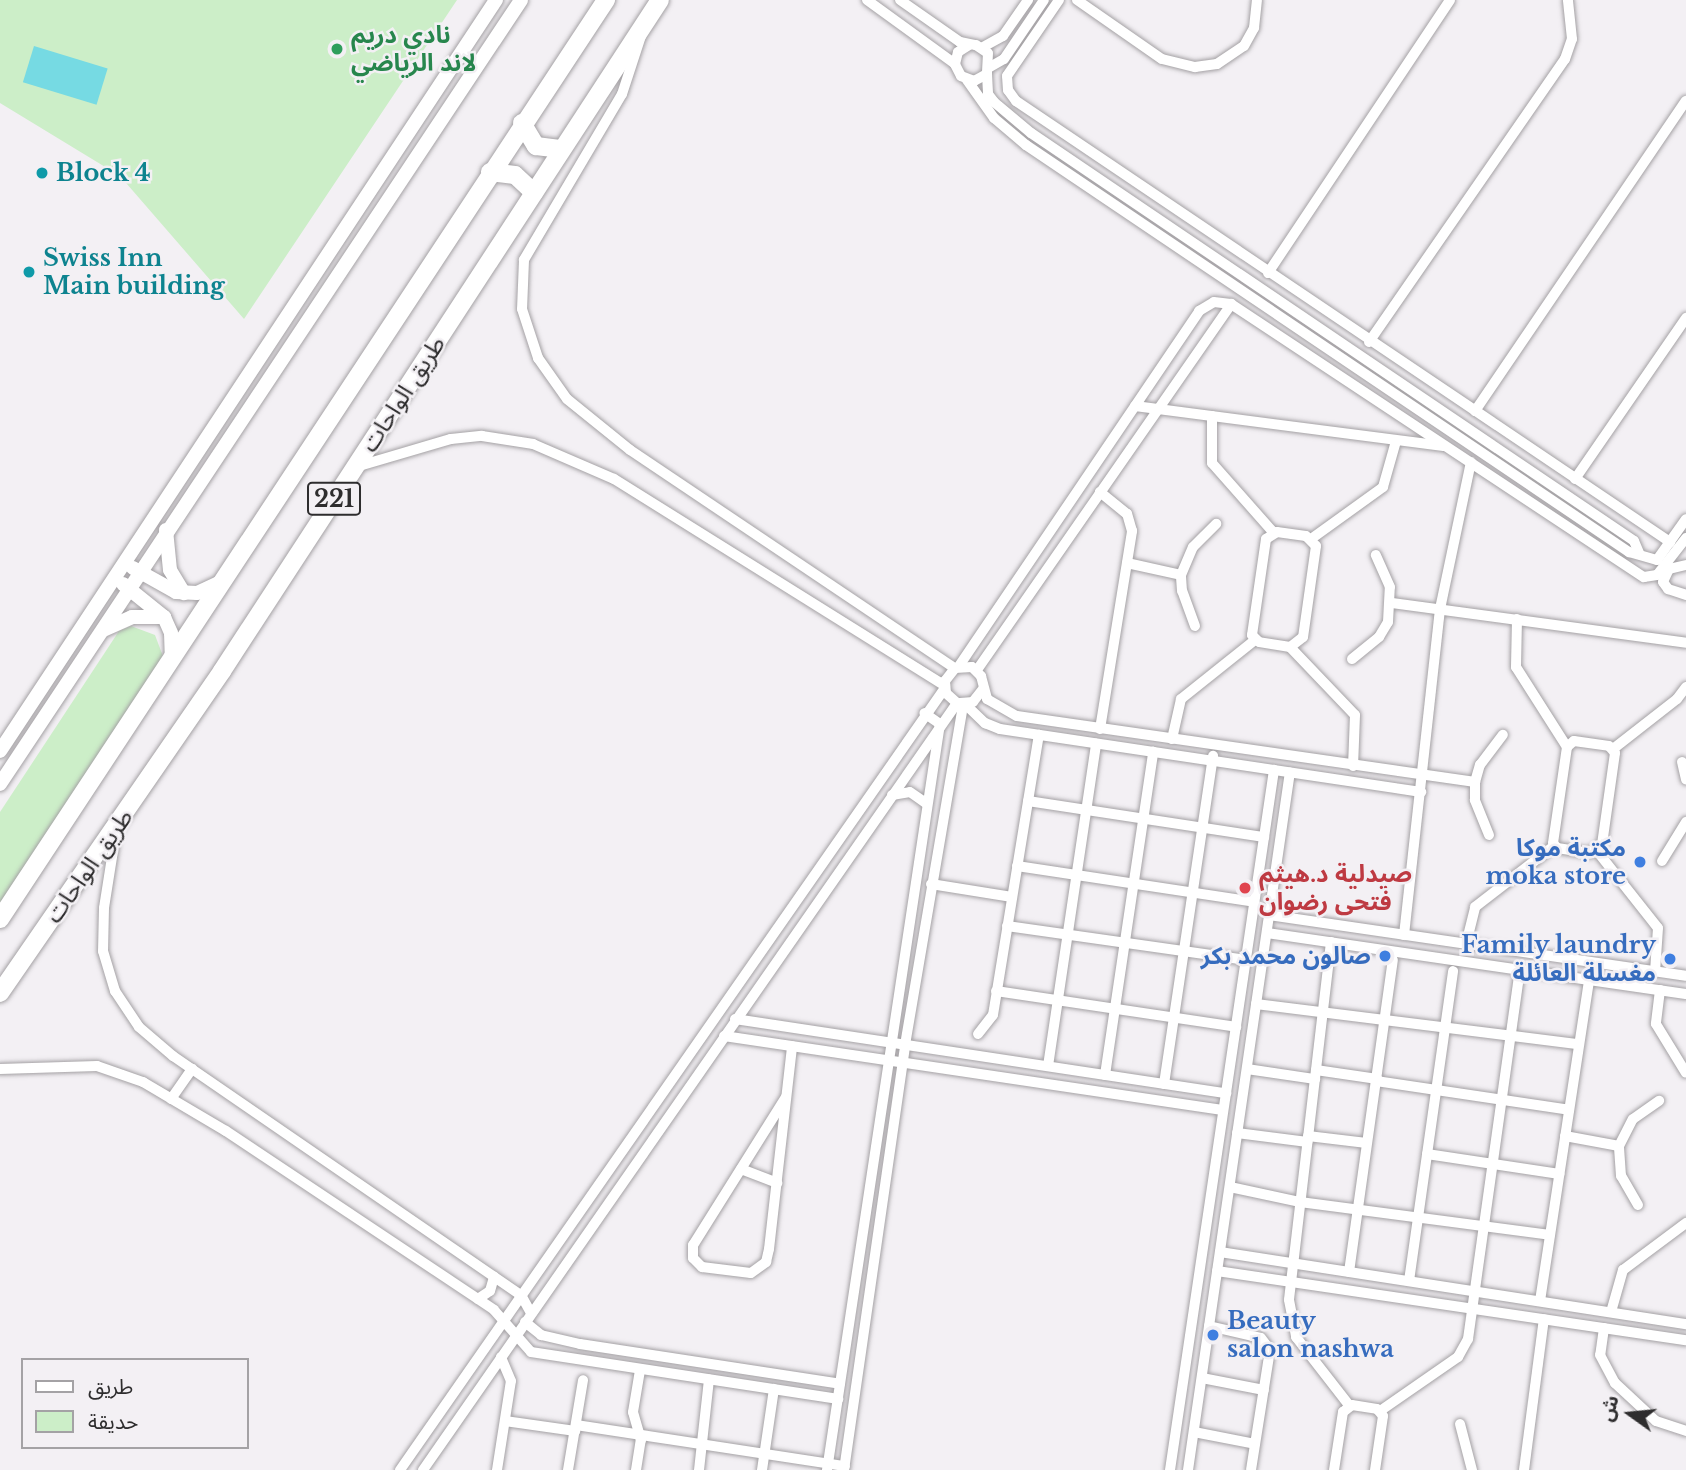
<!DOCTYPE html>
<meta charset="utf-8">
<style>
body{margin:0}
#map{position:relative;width:1686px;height:1470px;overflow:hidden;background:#f3f0f4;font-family:"Libre Baskerville","Noto Sans Arabic",serif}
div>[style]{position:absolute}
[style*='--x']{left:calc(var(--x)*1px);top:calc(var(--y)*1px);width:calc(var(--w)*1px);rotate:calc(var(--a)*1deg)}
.green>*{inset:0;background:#cceec8}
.water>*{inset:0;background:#76dae3;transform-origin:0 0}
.roads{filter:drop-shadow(0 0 2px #a4a1a4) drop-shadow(0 0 2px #a4a1a4)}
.street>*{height:10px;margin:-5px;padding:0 5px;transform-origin:5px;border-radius:5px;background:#fff}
.secondary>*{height:14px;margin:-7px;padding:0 7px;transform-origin:7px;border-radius:7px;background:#fff}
.highway>*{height:18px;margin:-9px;padding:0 9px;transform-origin:9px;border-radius:9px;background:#fff}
.dots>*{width:19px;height:19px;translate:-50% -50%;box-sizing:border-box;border:4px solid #f3f0f4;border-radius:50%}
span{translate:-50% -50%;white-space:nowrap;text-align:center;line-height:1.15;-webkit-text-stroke:5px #f3f0f4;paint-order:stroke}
.shield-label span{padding:2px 5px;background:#f3f0f4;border:2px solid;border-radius:5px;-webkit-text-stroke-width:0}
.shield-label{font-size:23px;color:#2e2d2e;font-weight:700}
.leisure-label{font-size:24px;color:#27864d;font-weight:700}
.left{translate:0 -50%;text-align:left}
.culture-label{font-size:24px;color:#0d838f;font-weight:700}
.street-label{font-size:24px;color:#2e2d2e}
.shop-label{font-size:24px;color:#366cbe;font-weight:700}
.right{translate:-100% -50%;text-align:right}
.health-label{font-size:24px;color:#be3a42;font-weight:700}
.legend{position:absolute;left:21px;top:1358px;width:228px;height:91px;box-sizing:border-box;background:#f3f0f4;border:2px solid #a4a2a5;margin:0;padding:9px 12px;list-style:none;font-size:21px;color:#2e2d2e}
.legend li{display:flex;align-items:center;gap:14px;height:35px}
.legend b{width:35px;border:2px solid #a4a2a5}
.north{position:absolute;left:1595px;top:1379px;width:70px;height:70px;-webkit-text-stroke:5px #f3f0f4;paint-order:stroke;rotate:285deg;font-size:19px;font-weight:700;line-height:28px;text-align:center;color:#2e2d2e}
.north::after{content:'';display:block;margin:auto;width:24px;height:32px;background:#2e2d2e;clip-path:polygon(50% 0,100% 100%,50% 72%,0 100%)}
</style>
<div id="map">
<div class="green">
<div style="clip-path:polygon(0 0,457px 0,244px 319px,120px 176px,0 103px)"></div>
<div style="clip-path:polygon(131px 626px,155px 635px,164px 659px,0 908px,0 812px,119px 631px)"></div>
</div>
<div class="water">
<div style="left:34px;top:46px;width:77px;height:38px;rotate:17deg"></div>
</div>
<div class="roads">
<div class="street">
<div style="--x:867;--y:0;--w:109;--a:36"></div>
<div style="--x:900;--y:0;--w:73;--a:35"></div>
<div style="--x:960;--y:42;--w:16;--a:11"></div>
<div style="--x:976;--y:45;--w:14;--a:34"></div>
<div style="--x:988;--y:53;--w:21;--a:93"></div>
<div style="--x:987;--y:74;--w:15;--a:152"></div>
<div style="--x:974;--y:81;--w:14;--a:-159"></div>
<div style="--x:961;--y:76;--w:13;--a:-117"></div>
<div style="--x:955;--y:64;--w:12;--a:-76"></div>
<div style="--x:958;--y:52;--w:13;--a:-32"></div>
<div style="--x:1059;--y:0;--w:92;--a:124.4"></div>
<div style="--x:1007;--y:76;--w:14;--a:86"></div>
<div style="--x:1008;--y:90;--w:14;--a:54"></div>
<div style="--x:1016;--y:101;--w:789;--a:33.99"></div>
<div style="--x:1077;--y:0;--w:103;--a:34.8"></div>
<div style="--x:1162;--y:59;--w:34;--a:14"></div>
<div style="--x:1195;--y:67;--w:22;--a:-8"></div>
<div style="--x:1217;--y:64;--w:32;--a:-34"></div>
<div style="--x:1244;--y:46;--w:21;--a:-61"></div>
<div style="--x:1254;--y:28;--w:28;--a:-84"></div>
<div style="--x:641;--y:36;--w:61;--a:108.1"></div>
<div style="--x:622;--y:94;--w:193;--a:120.6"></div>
<div style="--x:524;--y:260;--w:49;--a:92.3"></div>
<div style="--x:522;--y:309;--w:52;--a:71.9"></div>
<div style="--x:538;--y:358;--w:50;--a:54.7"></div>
<div style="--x:567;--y:399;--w:81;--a:39"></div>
<div style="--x:630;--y:450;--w:391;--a:33.9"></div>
<div style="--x:983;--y:47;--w:23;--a:-29"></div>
<div style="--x:1003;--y:36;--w:44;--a:-55.2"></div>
<div style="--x:990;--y:67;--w:16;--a:-30"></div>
<div style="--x:1004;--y:59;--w:71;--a:-55.9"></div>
<div style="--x:987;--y:74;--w:20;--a:87"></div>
<div style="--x:988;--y:94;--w:10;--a:53"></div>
<div style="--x:994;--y:102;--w:48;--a:40"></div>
<div style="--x:1031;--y:133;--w:728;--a:34.08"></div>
<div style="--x:1634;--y:541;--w:13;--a:67"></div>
<div style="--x:967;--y:80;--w:47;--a:54.6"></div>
<div style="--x:994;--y:118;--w:42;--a:40.2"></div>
<div style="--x:1026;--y:145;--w:728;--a:34.02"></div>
<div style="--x:1629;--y:552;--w:29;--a:16"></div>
<div style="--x:1657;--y:560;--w:50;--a:-54.7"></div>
<div style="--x:1268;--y:273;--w:328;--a:-56.3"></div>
<div style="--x:1369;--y:342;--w:344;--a:-55.3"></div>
<div style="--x:1565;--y:59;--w:21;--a:-71"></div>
<div style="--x:1572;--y:39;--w:39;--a:-96"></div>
<div style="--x:1135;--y:406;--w:311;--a:7.4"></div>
<div style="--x:1475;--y:411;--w:375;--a:-55.8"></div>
<div style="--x:1212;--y:416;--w:47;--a:90"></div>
<div style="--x:1212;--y:463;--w:92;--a:48.5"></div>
<div style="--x:359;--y:466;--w:96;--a:-16.4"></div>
<div style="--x:451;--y:439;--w:31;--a:-6"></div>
<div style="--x:482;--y:436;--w:52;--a:8.9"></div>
<div style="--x:533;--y:444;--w:88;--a:23.4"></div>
<div style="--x:614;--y:479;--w:390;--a:32"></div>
<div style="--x:1575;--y:479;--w:196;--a:-55.4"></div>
<div style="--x:1277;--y:532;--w:29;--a:8"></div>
<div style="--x:1306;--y:536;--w:14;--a:45"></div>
<div style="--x:1316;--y:546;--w:92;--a:98.1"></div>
<div style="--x:1303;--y:637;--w:16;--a:142"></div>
<div style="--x:1290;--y:647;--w:31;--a:-171"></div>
<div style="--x:1259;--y:642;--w:10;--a:-135"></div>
<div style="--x:1252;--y:635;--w:97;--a:-81.7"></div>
<div style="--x:1266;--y:539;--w:13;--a:-32"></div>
<div style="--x:1311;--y:539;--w:89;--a:-35.8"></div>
<div style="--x:1383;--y:487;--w:48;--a:-74.2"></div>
<div style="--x:1127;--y:563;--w:55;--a:12.5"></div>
<div style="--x:1686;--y:565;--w:17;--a:167"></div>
<div style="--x:1669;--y:569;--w:14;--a:115"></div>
<div style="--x:1663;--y:582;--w:9;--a:54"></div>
<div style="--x:1668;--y:589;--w:19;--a:18"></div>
<div style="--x:1392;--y:603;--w:297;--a:7.7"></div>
<div style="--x:1517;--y:619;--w:48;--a:91.2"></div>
<div style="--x:1516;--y:667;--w:95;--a:57.5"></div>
<div style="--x:1195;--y:626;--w:37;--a:-110"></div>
<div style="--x:1182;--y:591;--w:16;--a:-94"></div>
<div style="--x:1181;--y:575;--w:30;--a:-67"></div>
<div style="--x:1193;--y:547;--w:33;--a:-45"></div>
<div style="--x:1290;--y:647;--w:94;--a:46.3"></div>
<div style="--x:1355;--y:715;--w:51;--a:92.2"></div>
<div style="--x:1352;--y:659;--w:35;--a:-39"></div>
<div style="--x:1379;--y:637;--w:17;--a:-59"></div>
<div style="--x:1388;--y:622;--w:35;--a:-87"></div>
<div style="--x:1390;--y:587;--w:35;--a:-114"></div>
<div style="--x:959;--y:666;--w:429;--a:-55.9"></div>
<div style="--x:1199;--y:311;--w:17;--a:-31"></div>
<div style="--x:1214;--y:302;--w:17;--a:7"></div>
<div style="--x:1231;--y:304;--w:495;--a:33.5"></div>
<div style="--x:1644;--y:577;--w:13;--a:-9"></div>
<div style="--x:1657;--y:575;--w:47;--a:-51.9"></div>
<div style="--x:977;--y:670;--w:446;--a:-55.2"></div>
<div style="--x:983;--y:689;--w:16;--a:128"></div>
<div style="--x:973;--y:702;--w:16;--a:176"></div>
<div style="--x:957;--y:703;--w:15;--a:-138"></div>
<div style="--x:946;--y:693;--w:12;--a:-95"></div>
<div style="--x:945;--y:681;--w:16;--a:-52"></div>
<div style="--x:955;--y:668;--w:17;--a:-3"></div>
<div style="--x:972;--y:667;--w:13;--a:45"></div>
<div style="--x:981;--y:676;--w:24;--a:75"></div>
<div style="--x:987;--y:699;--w:34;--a:30"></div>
<div style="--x:1017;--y:716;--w:463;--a:8.2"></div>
<div style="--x:965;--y:704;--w:28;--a:44"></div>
<div style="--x:985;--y:723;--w:16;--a:22"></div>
<div style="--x:1000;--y:729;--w:426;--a:8.5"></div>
<div style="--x:1100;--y:729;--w:201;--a:-80.8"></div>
<div style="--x:1132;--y:531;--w:18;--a:-106"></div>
<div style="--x:1127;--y:514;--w:35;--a:-141"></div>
<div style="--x:1172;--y:739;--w:41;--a:-77.3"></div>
<div style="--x:1181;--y:699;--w:95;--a:-38.6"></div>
<div style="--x:1574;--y:741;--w:35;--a:8"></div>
<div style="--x:1609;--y:746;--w:9;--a:49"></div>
<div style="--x:1615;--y:753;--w:92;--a:98.1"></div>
<div style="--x:1602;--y:844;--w:16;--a:145"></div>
<div style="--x:1589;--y:853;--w:32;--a:-171"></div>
<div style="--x:1557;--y:848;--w:6;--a:-129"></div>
<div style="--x:1553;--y:843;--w:97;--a:-81.7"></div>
<div style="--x:1567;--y:747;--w:9;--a:-41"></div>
<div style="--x:1613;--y:749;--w:81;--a:-38"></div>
<div style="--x:1677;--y:699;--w:15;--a:-53"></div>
<div style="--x:1682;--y:762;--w:18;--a:77"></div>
<div style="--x:892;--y:795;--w:18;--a:-9"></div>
<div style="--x:910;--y:792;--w:19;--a:35"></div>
<div style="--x:1028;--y:801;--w:239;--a:8.7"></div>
<div style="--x:116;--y:832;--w:77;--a:99"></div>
<div style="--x:104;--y:908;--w:43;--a:91.3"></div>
<div style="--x:103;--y:951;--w:42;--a:73.3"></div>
<div style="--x:115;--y:991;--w:43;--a:56.3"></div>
<div style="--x:139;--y:1027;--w:45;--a:40.5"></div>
<div style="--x:173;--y:1056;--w:422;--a:34.5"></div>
<div style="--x:521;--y:1295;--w:21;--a:61"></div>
<div style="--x:1489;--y:835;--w:38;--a:-112"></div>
<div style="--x:1475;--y:800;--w:18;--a:-90"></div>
<div style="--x:1475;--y:782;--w:18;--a:-74"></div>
<div style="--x:1480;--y:765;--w:38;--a:-53"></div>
<div style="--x:1597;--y:851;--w:98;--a:51.6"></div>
<div style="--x:1658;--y:928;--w:44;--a:93.9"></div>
<div style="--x:1662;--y:861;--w:46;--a:-58.4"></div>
<div style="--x:1017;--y:866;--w:240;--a:8.6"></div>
<div style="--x:931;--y:884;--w:82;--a:9.1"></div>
<div style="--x:1269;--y:915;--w:421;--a:8.3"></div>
<div style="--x:1007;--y:926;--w:240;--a:8.1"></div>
<div style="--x:1267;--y:933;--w:423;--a:8.3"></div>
<div style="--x:1404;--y:935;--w:328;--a:-83.7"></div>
<div style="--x:1440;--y:609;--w:150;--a:-78.1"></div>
<div style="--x:1331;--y:942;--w:360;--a:96.7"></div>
<div style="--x:1289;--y:1300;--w:38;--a:79"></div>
<div style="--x:1296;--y:1337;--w:86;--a:52.1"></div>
<div style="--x:1466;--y:944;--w:38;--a:-76"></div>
<div style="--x:1475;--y:907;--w:100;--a:-37.7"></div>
<div style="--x:1660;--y:990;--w:34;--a:97"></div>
<div style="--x:1656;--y:1024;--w:57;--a:58.5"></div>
<div style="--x:996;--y:991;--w:243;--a:8.5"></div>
<div style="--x:1256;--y:1004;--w:325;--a:7.1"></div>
<div style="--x:735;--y:1019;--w:497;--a:8.6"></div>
<div style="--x:978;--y:1034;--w:24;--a:-52"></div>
<div style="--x:993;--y:1015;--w:284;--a:-80.7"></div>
<div style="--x:724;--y:1036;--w:504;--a:8.44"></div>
<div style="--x:1048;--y:1066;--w:326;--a:-81.5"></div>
<div style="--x:0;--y:1069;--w:97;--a:-1.8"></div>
<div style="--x:97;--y:1066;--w:49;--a:19.2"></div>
<div style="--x:143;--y:1082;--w:96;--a:30.6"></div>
<div style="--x:226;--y:1131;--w:322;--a:33.7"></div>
<div style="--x:494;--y:1310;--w:56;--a:48.6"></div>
<div style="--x:531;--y:1352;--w:311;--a:8.7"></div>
<div style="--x:1247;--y:1069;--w:69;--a:8.4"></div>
<div style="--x:1316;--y:1070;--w:62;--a:8.4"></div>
<div style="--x:1105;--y:1075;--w:327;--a:-81.5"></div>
<div style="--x:1376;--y:1081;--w:195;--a:8.5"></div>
<div style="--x:1164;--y:1084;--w:332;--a:-81.5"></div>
<div style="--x:786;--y:1097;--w:175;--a:122.1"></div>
<div style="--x:693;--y:1245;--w:13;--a:90"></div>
<div style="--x:693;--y:1258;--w:13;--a:45"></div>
<div style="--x:702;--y:1267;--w:49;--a:7"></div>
<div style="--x:751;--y:1273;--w:19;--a:-36"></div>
<div style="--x:766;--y:1262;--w:13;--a:-77"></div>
<div style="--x:769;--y:1249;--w:204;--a:-83.5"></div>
<div style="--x:171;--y:1099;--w:37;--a:-55"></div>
<div style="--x:1237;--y:1133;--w:71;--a:7.3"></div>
<div style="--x:1308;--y:1136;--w:59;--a:6.8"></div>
<div style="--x:1565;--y:1136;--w:55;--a:10.5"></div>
<div style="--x:1427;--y:1154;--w:134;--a:8.6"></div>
<div style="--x:741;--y:1169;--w:39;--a:21"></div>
<div style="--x:1230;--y:1187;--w:72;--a:12.1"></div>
<div style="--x:1300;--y:1202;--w:252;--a:7.5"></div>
<div style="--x:1638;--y:1205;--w:34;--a:-120"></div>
<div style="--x:1621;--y:1176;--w:30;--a:-94"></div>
<div style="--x:1619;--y:1146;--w:30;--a:-63"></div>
<div style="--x:1633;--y:1119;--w:32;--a:-35"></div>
<div style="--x:1220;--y:1252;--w:472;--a:8.8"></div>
<div style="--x:1217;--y:1271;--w:474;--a:8.4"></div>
<div style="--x:1349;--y:1272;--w:315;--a:-82"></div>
<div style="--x:1409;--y:1281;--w:313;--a:-81.9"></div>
<div style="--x:478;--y:1299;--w:14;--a:-34"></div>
<div style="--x:490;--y:1291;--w:15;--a:-74"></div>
<div style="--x:1540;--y:1301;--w:325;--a:-81.3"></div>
<div style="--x:1611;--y:1312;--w:44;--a:-74.1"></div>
<div style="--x:1623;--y:1270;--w:79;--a:-36.7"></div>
<div style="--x:525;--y:1322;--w:21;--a:39"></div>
<div style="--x:541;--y:1335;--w:40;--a:13"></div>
<div style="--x:580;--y:1344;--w:263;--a:8.7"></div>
<div style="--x:1209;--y:1326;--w:53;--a:13"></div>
<div style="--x:1261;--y:1338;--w:15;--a:53"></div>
<div style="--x:1270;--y:1350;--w:121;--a:99"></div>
<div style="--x:1604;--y:1328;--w:27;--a:98"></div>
<div style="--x:1600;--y:1355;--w:32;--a:62"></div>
<div style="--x:1615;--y:1383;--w:56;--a:42.8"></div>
<div style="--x:1656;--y:1421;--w:32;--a:18"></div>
<div style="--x:1202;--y:1378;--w:63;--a:11"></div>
<div style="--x:1380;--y:1411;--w:95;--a:-34.7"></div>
<div style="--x:1458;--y:1357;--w:21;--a:-61"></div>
<div style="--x:1468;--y:1339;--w:373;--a:-82"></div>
<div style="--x:505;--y:1421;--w:71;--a:8.1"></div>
<div style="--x:1460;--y:1424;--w:48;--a:75.4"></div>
<div style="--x:576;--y:1425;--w:272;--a:8.7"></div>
<div style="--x:1194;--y:1432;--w:62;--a:11.1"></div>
<div style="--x:400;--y:1470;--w:953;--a:-55.13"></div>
<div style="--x:423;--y:1470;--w:935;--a:-55.15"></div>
<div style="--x:497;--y:1470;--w:90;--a:-81.1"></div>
<div style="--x:511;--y:1381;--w:26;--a:-113"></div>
<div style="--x:568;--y:1470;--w:91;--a:-80.5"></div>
<div style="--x:636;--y:1470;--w:30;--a:-81"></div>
<div style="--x:641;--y:1440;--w:29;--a:-106"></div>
<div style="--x:633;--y:1412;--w:43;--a:-80.5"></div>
<div style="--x:699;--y:1470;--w:91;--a:-83.7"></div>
<div style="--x:762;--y:1470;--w:82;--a:-81.6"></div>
<div style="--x:827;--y:1470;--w:755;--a:-81.39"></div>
<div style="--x:940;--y:724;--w:19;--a:-145"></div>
<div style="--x:844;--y:1470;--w:429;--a:-81.8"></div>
<div style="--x:905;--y:1045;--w:346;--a:-80.3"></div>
<div style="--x:1170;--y:1470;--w:708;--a:-81.55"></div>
<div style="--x:1188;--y:1470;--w:705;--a:-81.69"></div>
<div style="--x:1334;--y:1470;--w:59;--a:-81.2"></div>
<div style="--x:1343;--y:1412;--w:11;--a:-38"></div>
<div style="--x:1352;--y:1405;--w:25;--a:9"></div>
<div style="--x:1377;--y:1409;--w:9;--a:49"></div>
<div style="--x:1383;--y:1416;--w:55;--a:98.4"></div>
<div style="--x:1524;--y:1470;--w:152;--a:-82.5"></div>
</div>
<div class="secondary">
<div style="--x:166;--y:530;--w:40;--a:84.3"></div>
<div style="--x:170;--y:570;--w:27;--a:59"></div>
<div style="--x:133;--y:568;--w:49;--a:29.2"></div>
<div style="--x:176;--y:592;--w:21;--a:3"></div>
<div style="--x:197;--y:593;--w:26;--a:-25"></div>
<div style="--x:123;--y:584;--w:53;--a:38.8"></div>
<div style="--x:164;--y:617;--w:17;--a:66"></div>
<div style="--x:171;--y:633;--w:25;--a:88"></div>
<div style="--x:103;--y:630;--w:32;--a:-24"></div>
<div style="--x:132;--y:617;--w:32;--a:0"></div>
<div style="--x:0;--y:751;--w:900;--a:-56.56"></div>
<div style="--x:0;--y:784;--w:941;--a:-56.39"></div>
</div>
<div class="highway">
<div style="--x:522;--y:123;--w:27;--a:59"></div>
<div style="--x:536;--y:146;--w:26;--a:7"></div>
<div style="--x:490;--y:172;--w:25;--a:7"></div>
<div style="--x:515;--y:175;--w:26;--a:43"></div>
<div style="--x:0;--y:919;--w:1101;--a:-56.6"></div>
<div style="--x:0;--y:993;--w:391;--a:-55.4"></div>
<div style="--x:222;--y:671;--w:801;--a:-56.87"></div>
</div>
</div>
<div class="dots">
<div style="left:337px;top:49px;background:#2e9e5b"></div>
<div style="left:42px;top:173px;background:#0f9aa8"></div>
<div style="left:29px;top:272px;background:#0f9aa8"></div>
<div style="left:1640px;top:862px;background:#3f7fe0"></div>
<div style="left:1245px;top:888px;background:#e0444e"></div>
<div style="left:1385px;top:956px;background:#3f7fe0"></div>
<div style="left:1670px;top:959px;background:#3f7fe0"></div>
<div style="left:1213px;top:1335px;background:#3f7fe0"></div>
</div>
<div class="shield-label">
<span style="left:334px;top:499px">221</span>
</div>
<div class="leisure-label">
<span class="left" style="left:351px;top:49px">نادي دريم<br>لاند الرياضي</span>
</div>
<div class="culture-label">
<span class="left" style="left:56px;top:173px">Block 4</span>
<span class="left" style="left:43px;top:272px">Swiss Inn<br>Main building</span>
</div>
<div class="street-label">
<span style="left:403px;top:394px;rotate:-57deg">طريق الواحات</span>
<span style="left:89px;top:866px;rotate:-55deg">طريق الواحات</span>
</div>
<div class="shop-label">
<span class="right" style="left:1626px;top:862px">مكتبة موكا<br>moka store</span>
<span class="right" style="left:1656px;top:959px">Family laundry<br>مغسلة العائلة</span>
<span class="right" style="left:1371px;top:956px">صالون محمد بكر</span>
<span class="left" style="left:1227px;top:1335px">Beauty<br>salon nashwa</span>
</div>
<div class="health-label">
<span class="left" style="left:1259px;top:888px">صيدلية د.هيثم<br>فتحى رضوان</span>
</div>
<ul class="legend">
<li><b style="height:9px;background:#fff"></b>طريق</li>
<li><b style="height:19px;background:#cceec8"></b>حديقة</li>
</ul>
<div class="north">ش</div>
</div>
